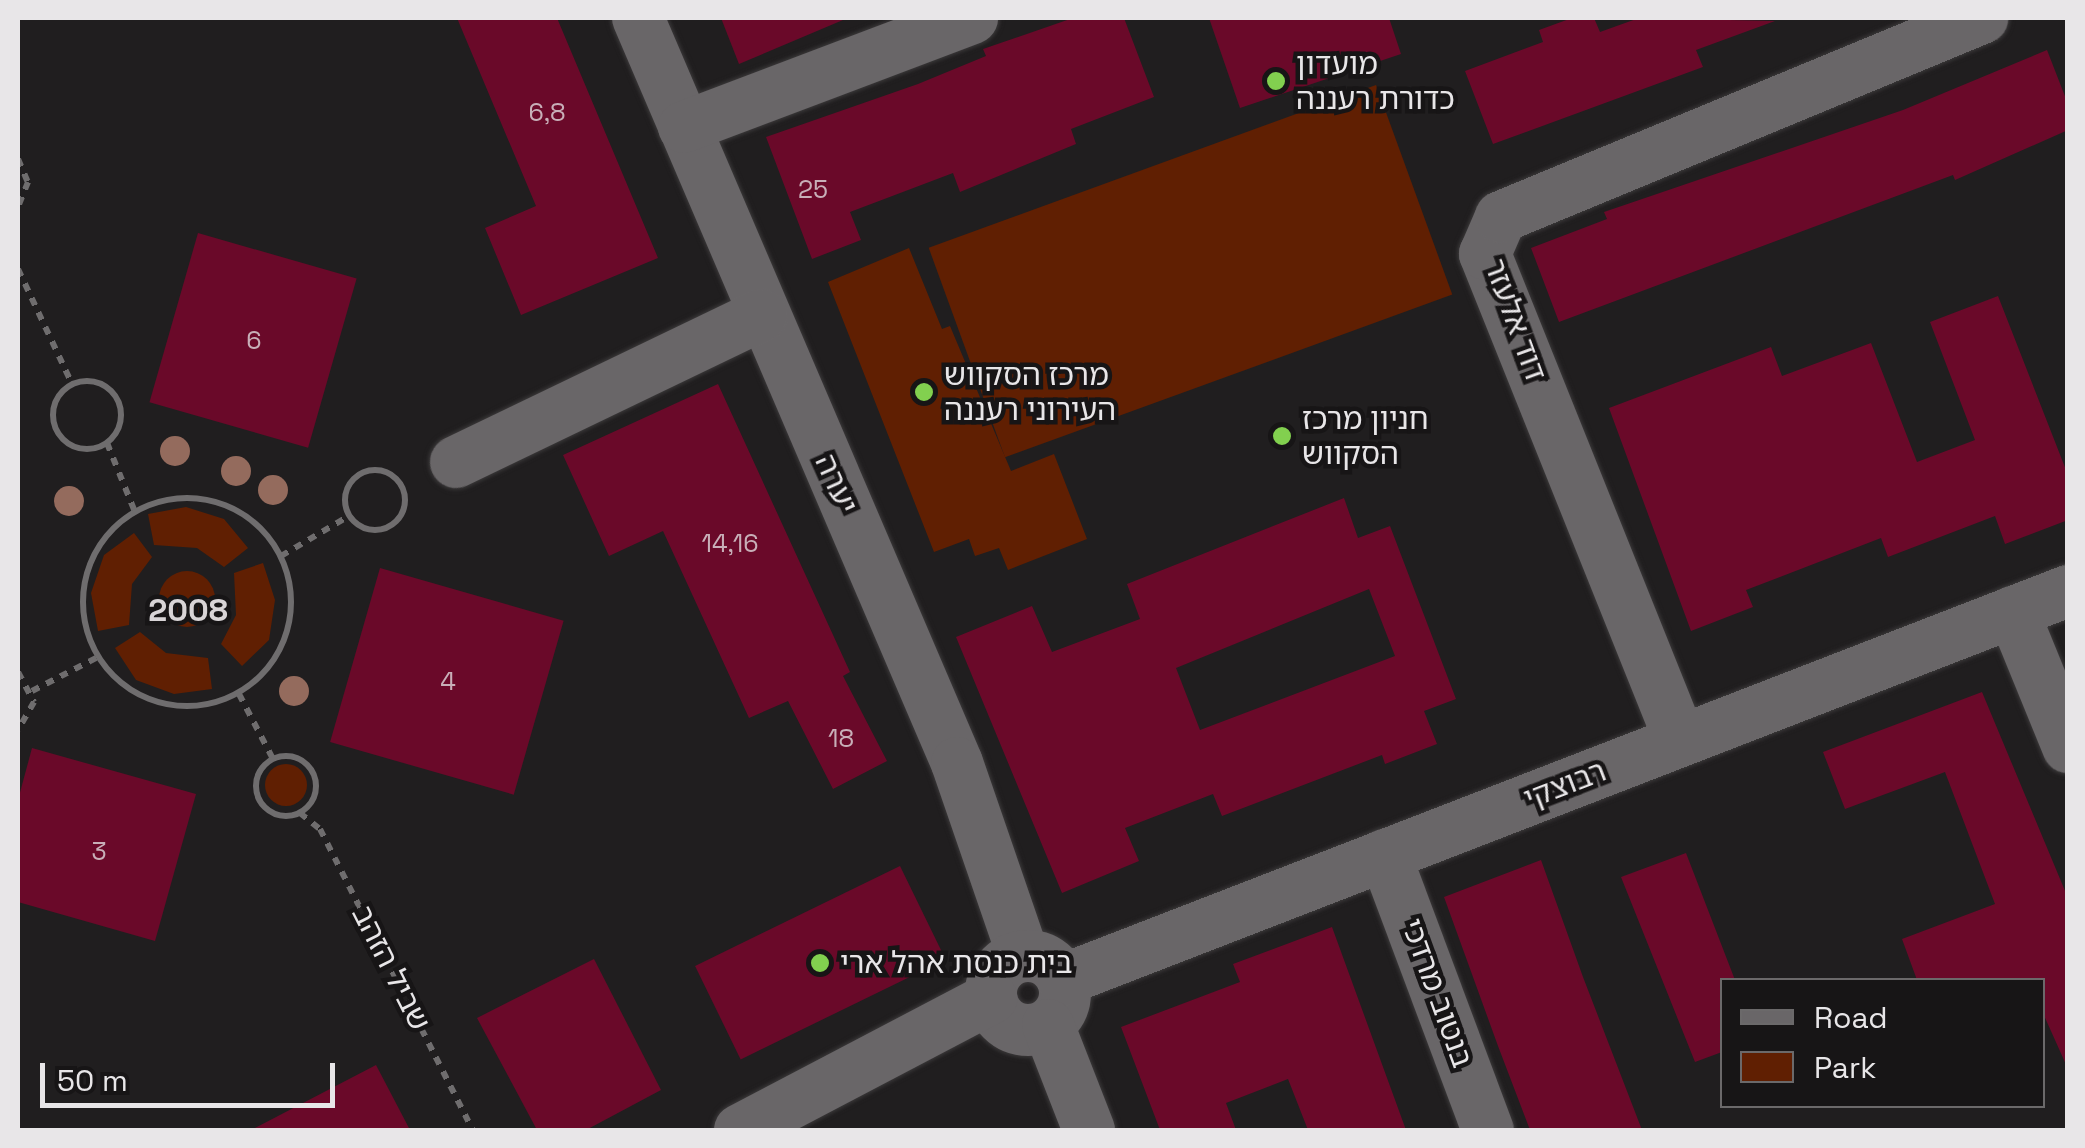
<!DOCTYPE html>
<meta charset="utf-8">
<style>
body{margin:0}
#map{position:relative;width:2085px;height:1148px;overflow:hidden;background:#201e1f;font-family:"Space Grotesk","Noto Sans Hebrew",sans-serif}
div>[style]{position:absolute}
[style*='--x']{left:calc(var(--x)*1px);top:calc(var(--y)*1px);width:calc(var(--w)*1px);rotate:calc(var(--a)*1deg)}
.green>*{inset:0;background:#601f02;transform-origin:0 0}
.round{border-radius:50%}
.building>*{inset:0;background:#6a0929;transform-origin:0 0}
.path>*{height:6px;margin-top:-3px;transform-origin:0;background:repeating-linear-gradient(90deg,#6f6d6e 0 8px,transparent 0 16px)}
.path>.ring{margin:-3px;padding:0;box-sizing:content-box;background:none;border:6px solid #6f6d6e;border-radius:50%}
.roads{filter:drop-shadow(0 0 2px #3b393a) drop-shadow(0 0 2px #3b393a)}
.minor>*{height:52px;margin:-26px;padding:0 26px;transform-origin:26px;border-radius:26px;background:#696668}
.minor>.ring{margin:-26px;padding:0;box-sizing:content-box;background:none;border:52px solid #696668;border-radius:50%}
.trees>*{width:30px;height:30px;margin:-15px;border-radius:50%;background:#946b5d}
.dots>*{width:28px;height:28px;translate:-50% -50%;box-sizing:border-box;border:5px solid #171516;border-radius:50%}
span{translate:-50% -50%;white-space:nowrap;text-align:center;line-height:1.15;-webkit-text-stroke:9px #171516;paint-order:stroke}
.number-label{font-size:25px;color:#c8afb8}
.number-label span{-webkit-text-stroke-width:0}
.poi-label{font-size:30px;color:#e8e6e8}
.left{translate:0 -50%;text-align:left}
.street-label{font-size:30px;color:#e8e6e8}
.neighbourhood-label{font-size:32px;color:#d8d4d6;font-weight:700}
.frame{position:absolute;inset:0;border:20px solid #e8e6e8;pointer-events:none}
.legend{position:absolute;left:1720px;top:978px;width:325px;height:130px;box-sizing:border-box;background:#171516;border:2px solid #6b696a;margin:0;padding:12px 18px;list-style:none;font-size:30px;color:#e8e6e8}
.legend li{display:flex;align-items:center;gap:20px;height:50px}
.legend b{width:50px;border:2px solid #6b696a}
.scale{position:absolute;left:40px;top:1063px;width:295px;height:45px;box-sizing:border-box;border:5px solid #e8e6e8;border-top:0;padding-left:12px;font-size:30px;line-height:35px;white-space:nowrap;color:#e8e6e8;-webkit-text-stroke:8px #171516;paint-order:stroke}
</style>
<div id="map">
<div class="green">
<div style="left:1376px;top:85px;width:223px;height:476px;rotate:70deg"></div>
<div style="clip-path:polygon(909px 248px,942px 329px,950px 326px,1011px 471px,1054px 454px,1087px 539px,1008px 570px,999px 548px,975px 556px,969px 539px,934px 552px,828px 282px)"></div>
<div style="clip-path:polygon(186px 507px,224px 519px,248px 548px,224px 567px,197px 548px,154px 545px,148px 514px)"></div>
<div style="clip-path:polygon(134px 533px,152px 557px,132px 584px,129px 625px,98px 631px,91px 593px,104px 555px)"></div>
<div style="clip-path:polygon(263px 563px,275px 600px,269px 640px,242px 666px,221px 644px,236px 615px,234px 573px)"></div>
<div class="round" style="left:159px;top:571px;width:56px;height:56px"></div>
<div style="clip-path:polygon(140px 632px,166px 653px,208px 658px,212px 689px,174px 694px,136px 680px,115px 648px)"></div>
<div class="round" style="left:265px;top:764px;width:42px;height:42px"></div>
</div>
<div class="building">
<div style="clip-path:polygon(457px 18px,557px 18px,658px 258px,521px 315px,485px 228px,536px 206px)"></div>
<div style="clip-path:polygon(721px 18px,843px 18px,843px 20px,739px 64px)"></div>
<div style="clip-path:polygon(1073px 18px,1124px 18px,1154px 97px,1071px 129px,1076px 144px,960px 192px,953px 173px,850px 212px,861px 240px,812px 259px,766px 137px,918px 84px,986px 56px,983px 49px)"></div>
<div style="clip-path:polygon(1209px 18px,1389px 18px,1401px 54px,1240px 108px)"></div>
<div style="clip-path:polygon(1572px 18px,1594px 18px,1600px 32px,1639px 18px,1775px 21px,1696px 50px,1703px 67px,1493px 144px,1465px 71px,1543px 42px,1539px 30px)"></div>
<div style="clip-path:polygon(2047px 50px,2068px 104px,2068px 130px,1955px 180px,1953px 175px,1559px 322px,1531px 248px,1607px 219px,1604px 212px,1903px 110px)"></div>
<div style="left:198px;top:233px;width:165px;height:176px;rotate:16deg"></div>
<div style="clip-path:polygon(1998px 296px,2068px 475px,2068px 520px,2005px 544px,1995px 516px,1888px 557px,1881px 538px,1746px 590px,1753px 607px,1691px 631px,1609px 408px,1771px 347px,1782px 376px,1871px 343px,1917px 462px,1975px 440px,1930px 322px)"></div>
<div style="clip-path:polygon(718px 384px,850px 672px,843px 676px,887px 761px,833px 789px,788px 701px,749px 718px,663px 531px,609px 556px,563px 455px)"></div>
<div style="clip-path:polygon(evenodd,1344px 498px,1358px 538px,1390px 526px,1456px 699px,1424px 711px,1437px 744px,1385px 764px,1382px 755px,1222px 816px,1213px 794px,1125px 828px,1139px 861px,1062px 893px,956px 637px,1032px 606px,1052px 652px,1140px 619px,1127px 584px,1344px 498px,1369px 589px,1395px 656px,1200px 730px,1176px 668px,1369px 589px)"></div>
<div style="left:380px;top:568px;width:191px;height:181px;rotate:16deg"></div>
<div style="clip-path:polygon(1982px 692px,2068px 898px,2068px 1069px,2042px 1011px,2042px 980px,1917px 980px,1902px 939px,1995px 904px,1945px 772px,1845px 809px,1823px 752px)"></div>
<div style="clip-path:polygon(32px 748px,196px 794px,155px 941px,18px 902px,18px 800px)"></div>
<div style="clip-path:polygon(1686px 853px,1735px 980px,1722px 980px,1722px 1052px,1695px 1062px,1621px 877px)"></div>
<div style="clip-path:polygon(1541px 860px,1583px 977px,1642px 1130px,1530px 1130px,1498px 1046px,1444px 897px)"></div>
<div style="left:900px;top:866px;width:104px;height:228px;rotate:64deg"></div>
<div style="clip-path:polygon(1332px 927px,1406px 1130px,1308px 1130px,1288px 1079px,1226px 1103px,1236px 1130px,1160px 1130px,1121px 1027px,1240px 982px,1233px 964px)"></div>
<div style="clip-path:polygon(594px 959px,661px 1090px,586px 1130px,537px 1130px,477px 1018px)"></div>
<div style="clip-path:polygon(376px 1065px,410px 1130px,251px 1130px)"></div>
</div>
<div class="path">
<div style="--x:18;--y:159;--w:25;--a:67"></div>
<div style="--x:28;--y:182;--w:27;--a:112"></div>
<div style="--x:18;--y:269;--w:127;--a:64.8"></div>
<div class="ring" style="left:53px;top:381px;width:62px;height:62px"></div>
<div style="--x:107;--y:443;--w:74;--a:67.9"></div>
<div class="ring" style="left:345px;top:470px;width:54px;height:54px"></div>
<div class="ring" style="left:83px;top:498px;width:202px;height:202px"></div>
<div style="--x:281;--y:556;--w:79;--a:-30.5"></div>
<div style="--x:18;--y:672;--w:34;--a:62"></div>
<div style="--x:34;--y:702;--w:32;--a:120"></div>
<div style="--x:32;--y:691;--w:74;--a:-27.3"></div>
<div style="--x:239;--y:694;--w:73;--a:62.4"></div>
<div class="ring" style="left:256px;top:756px;width:54px;height:54px"></div>
<div style="--x:300;--y:813;--w:26;--a:39"></div>
<div style="--x:320;--y:829;--w:338;--a:63.1"></div>
</div>
<div class="roads">
<div class="minor">
<div style="--x:638;--y:18;--w:810;--a:66.82"></div>
<div style="--x:957;--y:763;--w:203;--a:71"></div>
<div style="--x:684;--y:127;--w:308;--a:-20.7"></div>
<div style="--x:456;--y:462;--w:339;--a:-25.7"></div>
<div style="--x:2013;--y:612;--w:146;--a:67.8"></div>
<div style="--x:1680;--y:740;--w:524;--a:-111.86"></div>
<div style="--x:1485;--y:254;--w:40;--a:-66.6"></div>
<div style="--x:1501;--y:217;--w:521;--a:-22.48"></div>
<div style="--x:1385;--y:855;--w:294;--a:69.5"></div>
<div class="ring" style="left:991px;top:956px;width:22px;height:22px"></div>
<div style="--x:1063;--y:980;--w:1078;--a:-21.16"></div>
<div style="--x:1048;--y:1025;--w:113;--a:68.7"></div>
<div style="--x:740;--y:1130;--w:284;--a:-27.7"></div>
</div>
</div>
<div class="trees">
<div style="left:175px;top:451px"></div>
<div style="left:236px;top:471px"></div>
<div style="left:273px;top:490px"></div>
<div style="left:69px;top:501px"></div>
<div style="left:294px;top:691px"></div>
</div>
<div class="dots">
<div style="left:1276px;top:81px;background:#82d04f"></div>
<div style="left:924px;top:392px;background:#82d04f"></div>
<div style="left:1282px;top:436px;background:#82d04f"></div>
<div style="left:820px;top:963px;background:#82d04f"></div>
</div>
<div class="number-label">
<span style="left:547px;top:112px">6,8</span>
<span style="left:813px;top:189px">25</span>
<span style="left:254px;top:340px">6</span>
<span style="left:730px;top:543px">14,16</span>
<span style="left:448px;top:681px">4</span>
<span style="left:841px;top:738px">18</span>
<span style="left:99px;top:851px">3</span>
</div>
<div class="poi-label">
<span class="left" style="left:1296px;top:81px">מועדון<br>כדורת רעננה</span>
<span class="left" style="left:944px;top:392px">מרכז הסקווש<br>העירוני רעננה</span>
<span class="left" style="left:1302px;top:436px">חניון מרכז<br>הסקווש</span>
<span class="left" style="left:840px;top:963px">בית כנסת אהל ארי</span>
</div>
<div class="street-label">
<span style="left:1515px;top:320px;rotate:70deg">דוד אלעזר</span>
<span style="left:836px;top:484px;rotate:66deg">יערה</span>
<span style="left:1565px;top:785px;rotate:-21deg">רבוצקי</span>
<span style="left:391px;top:968px;rotate:63deg">שביל הזהב</span>
<span style="left:1437px;top:993px;rotate:70deg">בנטוב מרדכי</span>
</div>
<div class="neighbourhood-label">
<span style="left:188px;top:610px">2008</span>
</div>
<div class="frame"></div>
<ul class="legend">
<li><b style="height:12px;background:#696668"></b>Road</li>
<li><b style="height:28px;background:#601f02"></b>Park</li>
</ul>
<div class="scale">50 m</div>
</div>
